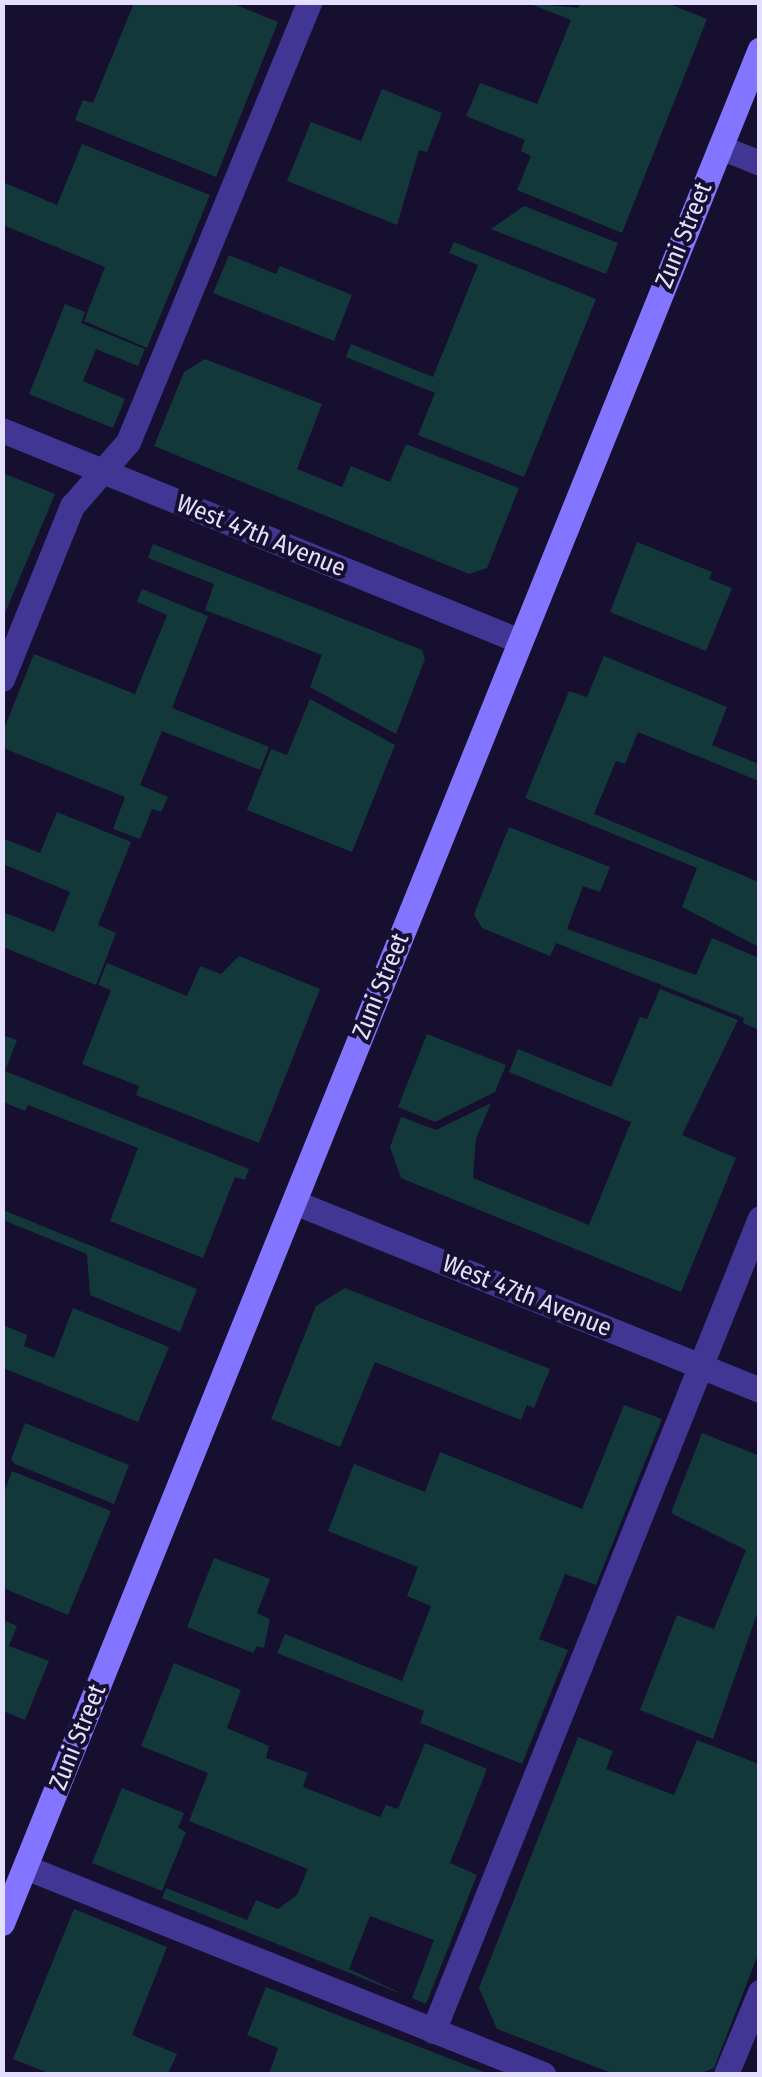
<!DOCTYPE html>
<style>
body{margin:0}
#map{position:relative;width:762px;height:2077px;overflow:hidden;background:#170f2f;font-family:"Fira Sans Condensed",sans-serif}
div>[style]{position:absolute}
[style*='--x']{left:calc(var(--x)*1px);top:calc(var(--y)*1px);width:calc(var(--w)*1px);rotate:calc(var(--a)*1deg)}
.green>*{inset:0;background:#12383a}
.lane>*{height:25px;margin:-12.5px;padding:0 12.5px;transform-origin:12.5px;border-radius:12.5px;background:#413693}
.street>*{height:25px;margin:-12.5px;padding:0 12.5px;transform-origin:12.5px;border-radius:12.5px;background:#413693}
.secondary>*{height:25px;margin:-12.5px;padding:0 12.5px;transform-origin:12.5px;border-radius:12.5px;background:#8375ff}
span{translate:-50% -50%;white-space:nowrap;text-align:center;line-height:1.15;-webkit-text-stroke:8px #170f2f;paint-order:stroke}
.street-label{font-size:25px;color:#e4deff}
.frame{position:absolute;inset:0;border:5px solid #e4deff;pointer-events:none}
</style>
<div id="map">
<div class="green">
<div style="clip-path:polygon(134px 3px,231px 3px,278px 22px,216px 177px,75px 120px,83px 100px,93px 103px)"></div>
<div style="clip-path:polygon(528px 3px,578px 8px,581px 3px,667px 3px,707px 19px,622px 233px,517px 190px,531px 156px,521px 151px,525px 140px,466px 116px,480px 83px,537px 104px,571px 20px)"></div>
<div style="clip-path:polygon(382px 89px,442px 113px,427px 152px,419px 150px,397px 225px,287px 181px,311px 122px,361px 141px)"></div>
<div style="clip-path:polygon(82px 144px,210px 195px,147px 348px,84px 321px,105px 267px,3px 225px,3px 182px,57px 205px)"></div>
<div style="clip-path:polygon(524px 206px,618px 243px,606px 274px,491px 229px)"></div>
<div style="clip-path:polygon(454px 242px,596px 299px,524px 477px,418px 435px,435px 393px,346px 357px,351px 344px,433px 377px,478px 265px,449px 253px)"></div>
<div style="clip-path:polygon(229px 255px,276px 274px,280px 266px,352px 295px,334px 341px,213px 293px)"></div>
<div style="clip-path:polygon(65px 304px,85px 312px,81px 323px,145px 349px,138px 366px,96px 349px,83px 381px,125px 399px,113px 428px,29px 394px)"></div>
<div style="clip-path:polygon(205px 359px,322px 404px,297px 469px,342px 487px,351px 466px,390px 482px,406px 444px,519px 488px,487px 568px,469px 574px,154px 446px,184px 372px)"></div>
<div style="clip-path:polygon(3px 473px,55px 494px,3px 618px)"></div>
<div style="clip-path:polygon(637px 542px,712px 572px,709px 579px,732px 588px,706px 651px,610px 612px)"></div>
<div style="clip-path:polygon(153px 544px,422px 650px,425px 659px,396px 734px,310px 687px,322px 655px,205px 610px,214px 584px,148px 558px)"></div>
<div style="clip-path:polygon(142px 589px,208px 616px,172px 708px,269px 747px,260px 770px,162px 731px,140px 785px,168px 797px,161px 812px,152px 809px,140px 839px,113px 829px,125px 797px,3px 748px,2px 734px,34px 654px,135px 694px,167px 615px,137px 602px)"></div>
<div style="clip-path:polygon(604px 656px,727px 707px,712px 745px,759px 764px,759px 781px,638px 732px,625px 764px,616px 761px,594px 814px,759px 882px,759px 947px,682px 907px,697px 868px,525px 798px,569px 691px,587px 697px)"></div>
<div style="clip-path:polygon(310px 699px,395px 745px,352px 852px,247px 810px,271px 749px,287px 755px)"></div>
<div style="clip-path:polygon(57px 812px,131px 842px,98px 925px,116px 933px,96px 985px,3px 947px,3px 912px,54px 932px,70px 892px,3px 864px,2px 838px,40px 853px)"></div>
<div style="clip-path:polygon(509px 827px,610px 867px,600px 892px,583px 886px,567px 929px,696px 975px,712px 938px,759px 958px,759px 1030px,743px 1023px,744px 1018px,556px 943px,550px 956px,482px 928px,474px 914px)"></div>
<div style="clip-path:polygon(239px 956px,320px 989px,259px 1143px,136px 1095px,139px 1086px,82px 1064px,111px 990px,98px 985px,107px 963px,187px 996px,200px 966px,221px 974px)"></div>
<div style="clip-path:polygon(660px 989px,738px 1020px,682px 1135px,736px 1158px,681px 1292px,401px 1178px,390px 1147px,401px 1117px,436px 1130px,491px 1103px,476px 1139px,473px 1178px,589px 1225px,631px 1122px,509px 1072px,518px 1049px,611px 1087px,640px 1017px,647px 1019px)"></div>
<div style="clip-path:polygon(427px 1034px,506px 1065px,495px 1092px,435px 1122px,398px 1107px)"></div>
<div style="clip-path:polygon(2px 1035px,17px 1040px,5px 1071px,249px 1169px,245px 1180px,235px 1177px,203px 1258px,110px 1221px,138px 1148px,28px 1105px,25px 1111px,3px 1102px)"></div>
<div style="clip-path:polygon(3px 1210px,197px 1289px,180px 1332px,90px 1295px,87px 1254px,3px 1220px)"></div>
<div style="clip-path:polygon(345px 1288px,550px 1369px,534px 1408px,527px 1405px,521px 1420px,375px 1362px,340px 1447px,271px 1419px,316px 1306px)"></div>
<div style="clip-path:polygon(73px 1308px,169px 1347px,138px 1422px,3px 1368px,3px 1325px,27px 1335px,24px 1346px,54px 1358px)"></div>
<div style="clip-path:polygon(624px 1405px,662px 1419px,596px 1585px,565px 1574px,539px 1639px,568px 1650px,522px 1764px,420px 1723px,424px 1711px,277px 1653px,285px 1634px,402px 1681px,431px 1606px,407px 1596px,418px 1567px,328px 1531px,354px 1464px,425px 1492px,440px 1452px,582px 1509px)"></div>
<div style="clip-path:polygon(25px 1423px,129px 1465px,114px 1504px,15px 1464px,11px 1459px)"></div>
<div style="clip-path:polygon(702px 1433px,760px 1456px,759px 1608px,713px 1739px,640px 1710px,677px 1615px,714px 1629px,746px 1550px,671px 1513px)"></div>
<div style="clip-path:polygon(12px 1471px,111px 1511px,68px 1615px,3px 1588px,3px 1495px)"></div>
<div style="clip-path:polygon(214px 1558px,270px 1579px,257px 1613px,270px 1619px,264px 1648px,257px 1646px,253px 1653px,187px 1627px)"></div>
<div style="clip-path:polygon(3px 1620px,17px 1626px,9px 1646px,49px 1661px,25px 1720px,3px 1711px)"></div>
<div style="clip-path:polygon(174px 1663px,241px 1690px,227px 1728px,269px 1746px,266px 1758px,308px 1773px,303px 1787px,380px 1817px,386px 1805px,398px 1809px,425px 1743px,487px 1769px,450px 1863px,477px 1875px,426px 2004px,412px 1998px,434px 1940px,370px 1916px,349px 1969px,407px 1996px,162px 1898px,166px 1888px,247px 1920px,256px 1900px,278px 1909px,297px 1895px,308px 1869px,189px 1821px,208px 1773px,141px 1746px)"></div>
<div style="clip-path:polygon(578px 1737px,613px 1751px,606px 1769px,674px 1795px,697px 1740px,759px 1764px,759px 1952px,714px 2068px,699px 2074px,614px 2074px,497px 2029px,479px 1988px)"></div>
<div style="clip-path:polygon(122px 1788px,184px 1813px,178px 1828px,186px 1832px,162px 1891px,92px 1863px)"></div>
<div style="clip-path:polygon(74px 1909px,167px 1947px,132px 2035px,177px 2054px,168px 2074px,51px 2074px,13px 2059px)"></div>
<div style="clip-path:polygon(266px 1987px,489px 2074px,269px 2074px,278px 2048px,247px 2035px)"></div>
</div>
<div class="lane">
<div style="--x:2;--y:679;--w:187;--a:-68"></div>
<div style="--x:72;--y:506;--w:85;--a:-48.8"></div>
<div style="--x:128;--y:442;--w:476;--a:-67.6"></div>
<div style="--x:25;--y:1867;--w:558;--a:21.78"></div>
<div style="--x:433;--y:2031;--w:876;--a:-68.09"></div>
<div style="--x:726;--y:2074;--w:89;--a:-67.5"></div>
</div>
<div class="street">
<div style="--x:720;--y:147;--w:43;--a:21.8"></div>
<div style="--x:2;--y:430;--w:559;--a:22.16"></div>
<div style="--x:294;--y:1202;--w:502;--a:21.97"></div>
</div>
<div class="secondary">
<div style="--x:2;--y:1923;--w:2021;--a:-67.98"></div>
</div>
<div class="street-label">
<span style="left:684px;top:235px;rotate:-68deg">Zuni Street</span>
<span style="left:261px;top:536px;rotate:22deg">West 47th Avenue</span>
<span style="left:381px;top:986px;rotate:-68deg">Zuni Street</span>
<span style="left:527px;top:1296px;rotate:22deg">West 47th Avenue</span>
<span style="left:78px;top:1737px;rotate:-68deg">Zuni Street</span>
</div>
<div class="frame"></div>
</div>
